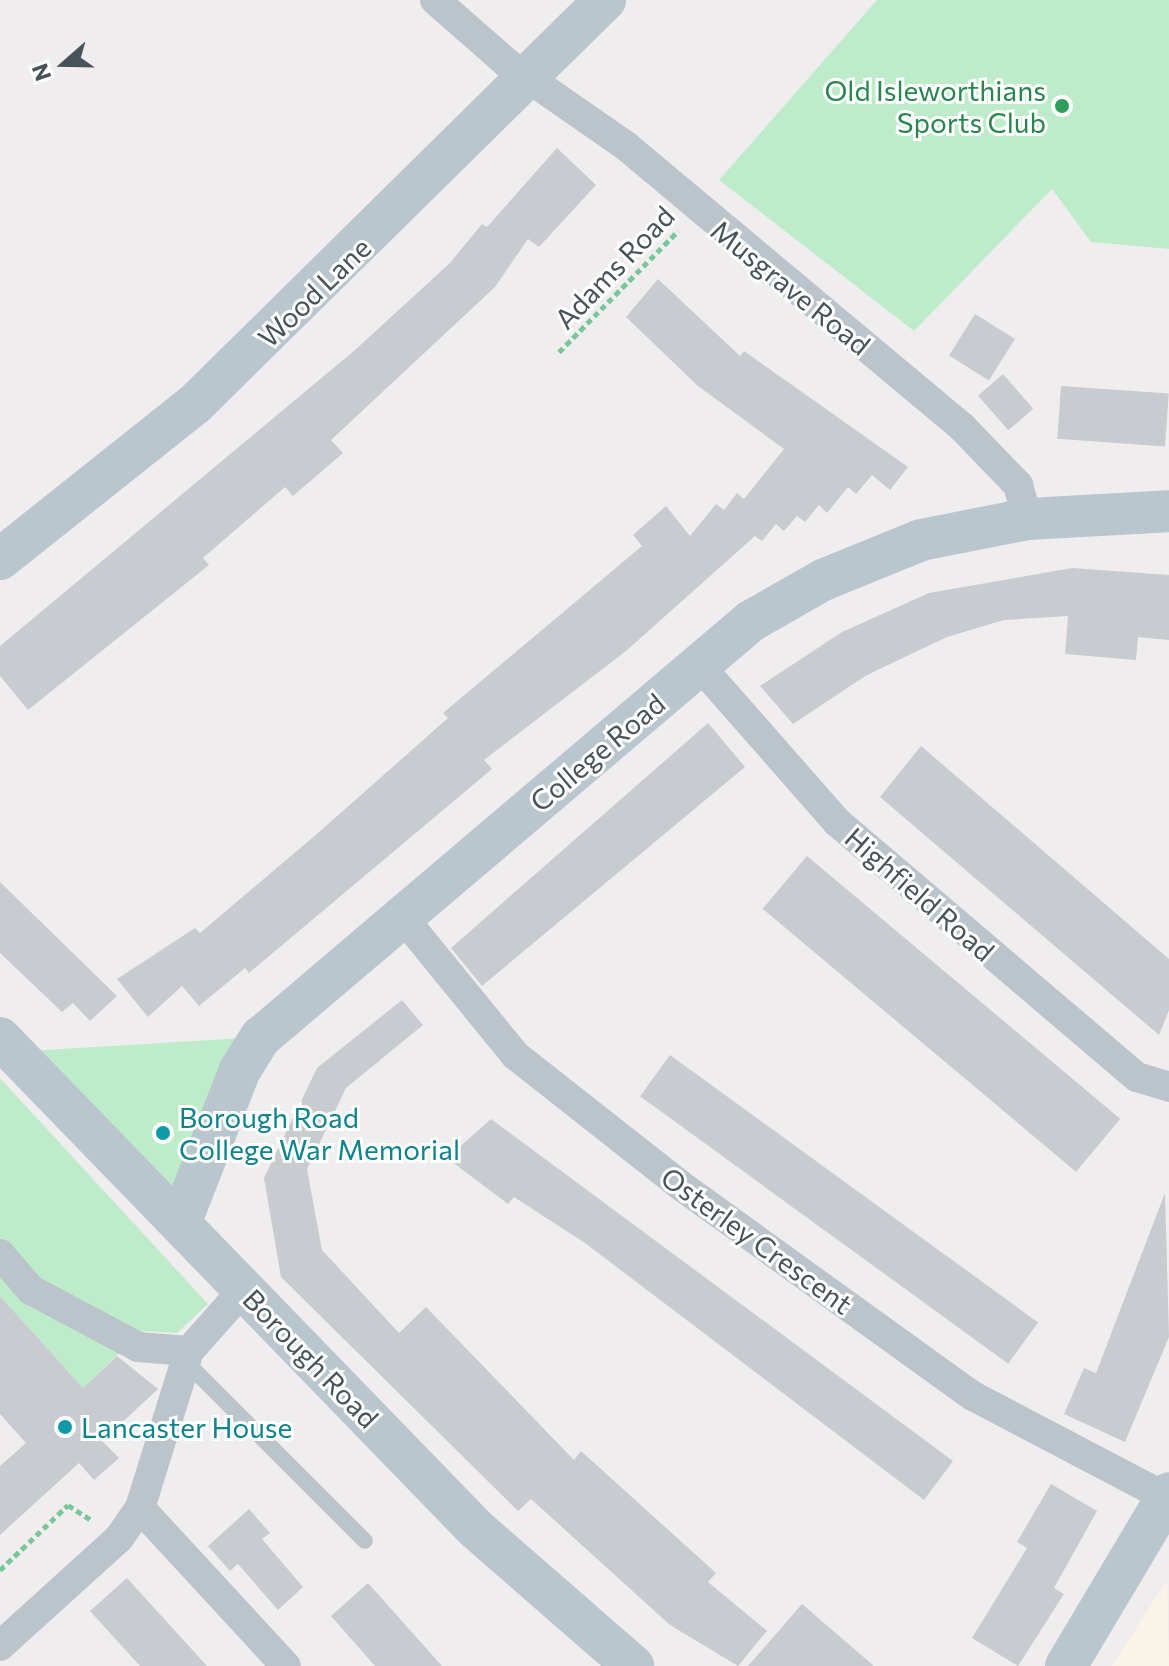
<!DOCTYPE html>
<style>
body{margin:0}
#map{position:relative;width:1169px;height:1666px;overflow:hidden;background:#f0edee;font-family:Commissioner,sans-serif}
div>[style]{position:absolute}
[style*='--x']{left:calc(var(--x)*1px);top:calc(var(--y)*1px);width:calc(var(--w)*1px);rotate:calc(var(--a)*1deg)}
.commercial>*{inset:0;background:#faf3e7}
.green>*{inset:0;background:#beeccb}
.building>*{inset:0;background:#c8cbd0;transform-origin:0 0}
.path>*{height:5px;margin-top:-2.5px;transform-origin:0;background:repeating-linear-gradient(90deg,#78c798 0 6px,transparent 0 10px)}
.lane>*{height:16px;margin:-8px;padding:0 8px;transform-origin:8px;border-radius:8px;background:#bac4ca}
.street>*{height:30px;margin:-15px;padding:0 15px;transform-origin:15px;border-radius:15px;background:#bac4ca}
.secondary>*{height:42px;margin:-21px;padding:0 21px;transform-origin:21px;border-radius:21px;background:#bac6ce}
.dots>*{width:22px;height:22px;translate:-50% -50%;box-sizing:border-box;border:4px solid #fff;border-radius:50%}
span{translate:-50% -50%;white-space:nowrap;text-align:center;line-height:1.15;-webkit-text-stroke:6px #fff;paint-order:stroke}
.leisure-label{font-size:28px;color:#27864d}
.right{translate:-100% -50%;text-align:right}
.street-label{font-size:28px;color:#47535a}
.culture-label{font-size:28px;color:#0d838f}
.left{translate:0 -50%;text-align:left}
.north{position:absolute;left:24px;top:24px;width:80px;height:80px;-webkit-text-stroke:6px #fff;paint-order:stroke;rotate:250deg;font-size:22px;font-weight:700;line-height:32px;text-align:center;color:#47535a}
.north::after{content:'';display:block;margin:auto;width:28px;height:36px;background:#47535a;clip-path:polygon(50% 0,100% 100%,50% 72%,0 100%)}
</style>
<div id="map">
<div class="commercial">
<div style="clip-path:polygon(1167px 1580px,1169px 1666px,1112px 1666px)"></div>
</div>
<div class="green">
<div style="clip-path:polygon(877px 0,1169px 0,1169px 249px,1091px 242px,1052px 189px,914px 331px,719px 180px)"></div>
<div style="clip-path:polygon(261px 1037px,181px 1221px,13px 1052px)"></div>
<div style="clip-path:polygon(0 1078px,208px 1304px,177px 1333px,142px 1331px,83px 1388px,0 1296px)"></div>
</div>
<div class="building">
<div style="clip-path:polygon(557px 148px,596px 185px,539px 247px,528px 239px,495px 287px,331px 440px,343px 453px,293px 496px,285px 487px,203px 558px,209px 565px,28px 710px,0 676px,0 646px,355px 350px,450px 263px,482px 224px,487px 227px)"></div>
<div style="clip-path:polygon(658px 279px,740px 356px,744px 351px,908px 467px,890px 490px,872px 475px,856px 494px,848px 487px,827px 513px,819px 505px,805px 522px,797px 516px,784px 531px,776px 524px,762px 541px,755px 536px,626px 651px,484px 760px,492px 769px,249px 973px,245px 968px,199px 1006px,182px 986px,148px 1017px,117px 979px,195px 928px,200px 933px,318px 833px,448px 718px,443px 713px,642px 546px,633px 535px,666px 506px,690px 536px,716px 504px,724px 510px,737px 493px,744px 499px,784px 449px,698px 386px,626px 317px)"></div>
<div style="left:975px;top:314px;width:47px;height:49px;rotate:32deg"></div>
<div style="left:1003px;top:374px;width:46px;height:33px;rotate:49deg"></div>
<div style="left:1061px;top:386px;width:108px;height:53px;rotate:4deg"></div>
<div style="clip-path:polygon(1072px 568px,1169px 575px,1169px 640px,1138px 637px,1136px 660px,1065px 654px,1068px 616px,1004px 620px,947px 637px,867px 675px,793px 724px,760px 686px,842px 632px,929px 593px)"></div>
<div style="clip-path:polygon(708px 723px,745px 767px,482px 986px,451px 948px)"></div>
<div style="clip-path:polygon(921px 746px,1169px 959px,1169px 1010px,1159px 1035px,880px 797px)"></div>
<div style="left:807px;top:856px;width:409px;height:69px;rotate:40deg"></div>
<div style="clip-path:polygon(0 882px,117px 996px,90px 1021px,73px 1003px,62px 1012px,0 953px)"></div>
<div style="clip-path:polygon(402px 1000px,423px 1025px,346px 1088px,307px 1169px,322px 1250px,399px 1333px,426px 1307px,574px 1460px,581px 1451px,716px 1573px,708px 1582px,767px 1631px,738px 1666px,670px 1625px,531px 1499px,518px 1511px,281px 1277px,264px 1178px,317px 1068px)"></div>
<div style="left:670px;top:1055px;width:455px;height:51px;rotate:36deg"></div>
<div style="clip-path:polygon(491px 1119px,953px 1461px,924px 1500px,585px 1243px,514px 1197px,508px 1204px,447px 1158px)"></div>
<div style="clip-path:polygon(1165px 1193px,1169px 1337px,1125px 1442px,1064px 1414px,1084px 1368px,1096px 1373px)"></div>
<div style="clip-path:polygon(0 1296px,83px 1388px,117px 1356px,158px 1389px,102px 1441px,119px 1458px,94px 1480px,79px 1463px,0 1535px,0 1466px,26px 1443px,0 1414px)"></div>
<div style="clip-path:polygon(1051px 1484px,1097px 1511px,1054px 1588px,1064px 1594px,1018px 1666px,972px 1638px,1027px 1548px,1017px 1542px)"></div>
<div style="clip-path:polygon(249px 1509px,270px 1533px,262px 1539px,303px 1587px,278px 1610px,238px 1564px,230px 1571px,208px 1546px)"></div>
<div style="clip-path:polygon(127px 1578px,207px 1666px,140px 1666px,90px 1611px)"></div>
<div style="clip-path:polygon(368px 1583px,442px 1666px,375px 1666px,331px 1616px)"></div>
<div style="clip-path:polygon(802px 1604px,874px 1666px,748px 1666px)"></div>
</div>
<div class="path">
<div style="--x:559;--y:352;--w:170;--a:-45.5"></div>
<div style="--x:0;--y:1570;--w:94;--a:-43.7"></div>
<div style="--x:68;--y:1505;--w:27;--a:33"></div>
</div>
<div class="lane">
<div style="--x:188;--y:1364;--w:250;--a:45"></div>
</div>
<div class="street">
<div style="--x:435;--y:0;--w:97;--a:41.2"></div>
<div style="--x:508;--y:64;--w:144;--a:34.8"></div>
<div style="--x:626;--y:146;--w:438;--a:39.9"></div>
<div style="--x:962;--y:427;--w:81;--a:46"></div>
<div style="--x:1018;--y:485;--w:35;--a:74"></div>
<div style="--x:700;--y:666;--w:208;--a:48.7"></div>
<div style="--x:837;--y:822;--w:394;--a:40.4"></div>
<div style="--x:1137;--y:1077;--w:34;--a:17"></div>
<div style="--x:401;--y:915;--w:181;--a:50.8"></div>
<div style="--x:515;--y:1055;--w:210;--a:38.2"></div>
<div style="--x:680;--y:1185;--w:361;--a:35.8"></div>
<div style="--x:973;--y:1396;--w:219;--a:27.7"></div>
<div style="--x:0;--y:1254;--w:48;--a:49.3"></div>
<div style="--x:31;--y:1290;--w:121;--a:28"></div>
<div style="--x:138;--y:1347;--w:51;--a:4.5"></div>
<div style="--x:140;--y:1508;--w:215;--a:47.3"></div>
<div style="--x:0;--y:1646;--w:161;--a:-42.2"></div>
<div style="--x:119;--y:1538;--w:37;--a:-55"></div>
<div style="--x:140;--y:1508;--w:164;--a:-72.7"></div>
<div style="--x:189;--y:1351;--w:83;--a:-48.4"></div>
</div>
<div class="secondary">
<div style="--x:0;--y:559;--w:249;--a:-38.5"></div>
<div style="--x:195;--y:404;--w:576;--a:-44.58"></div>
<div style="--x:0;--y:1038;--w:682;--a:45.89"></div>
<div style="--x:475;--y:1528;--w:210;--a:41.1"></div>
<div style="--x:181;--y:1221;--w:162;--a:-68.7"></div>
<div style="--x:240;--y:1070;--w:39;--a:-58"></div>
<div style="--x:261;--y:1037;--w:643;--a:-40.33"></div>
<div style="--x:751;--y:621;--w:83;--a:-29.7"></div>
<div style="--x:823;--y:580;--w:106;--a:-22.2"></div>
<div style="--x:921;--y:540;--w:109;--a:-11.1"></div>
<div style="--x:1028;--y:519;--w:141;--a:-3.2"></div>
<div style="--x:1066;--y:1666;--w:201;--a:-59.2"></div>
</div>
<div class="dots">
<div style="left:1062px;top:106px;background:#2e9e5b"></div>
<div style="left:163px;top:1133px;background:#0f9aa8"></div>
<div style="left:65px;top:1427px;background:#0f9aa8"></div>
</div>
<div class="leisure-label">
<span class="right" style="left:1046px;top:106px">Old Isleworthians<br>Sports Club</span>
</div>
<div class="street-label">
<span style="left:614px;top:267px;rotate:-46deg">Adams Road</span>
<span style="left:791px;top:287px;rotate:39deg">Musgrave Road</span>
<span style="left:314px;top:292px;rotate:-44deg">Wood Lane</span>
<span style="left:597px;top:752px;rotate:-40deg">College Road</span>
<span style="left:920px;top:894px;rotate:41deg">Highfield Road</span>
<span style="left:757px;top:1240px;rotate:36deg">Osterley Crescent</span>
<span style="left:311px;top:1358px;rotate:46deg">Borough Road</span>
</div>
<div class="culture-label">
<span class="left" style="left:179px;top:1133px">Borough Road<br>College War Memorial</span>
<span class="left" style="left:81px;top:1427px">Lancaster House</span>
</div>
<div class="north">N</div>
</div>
